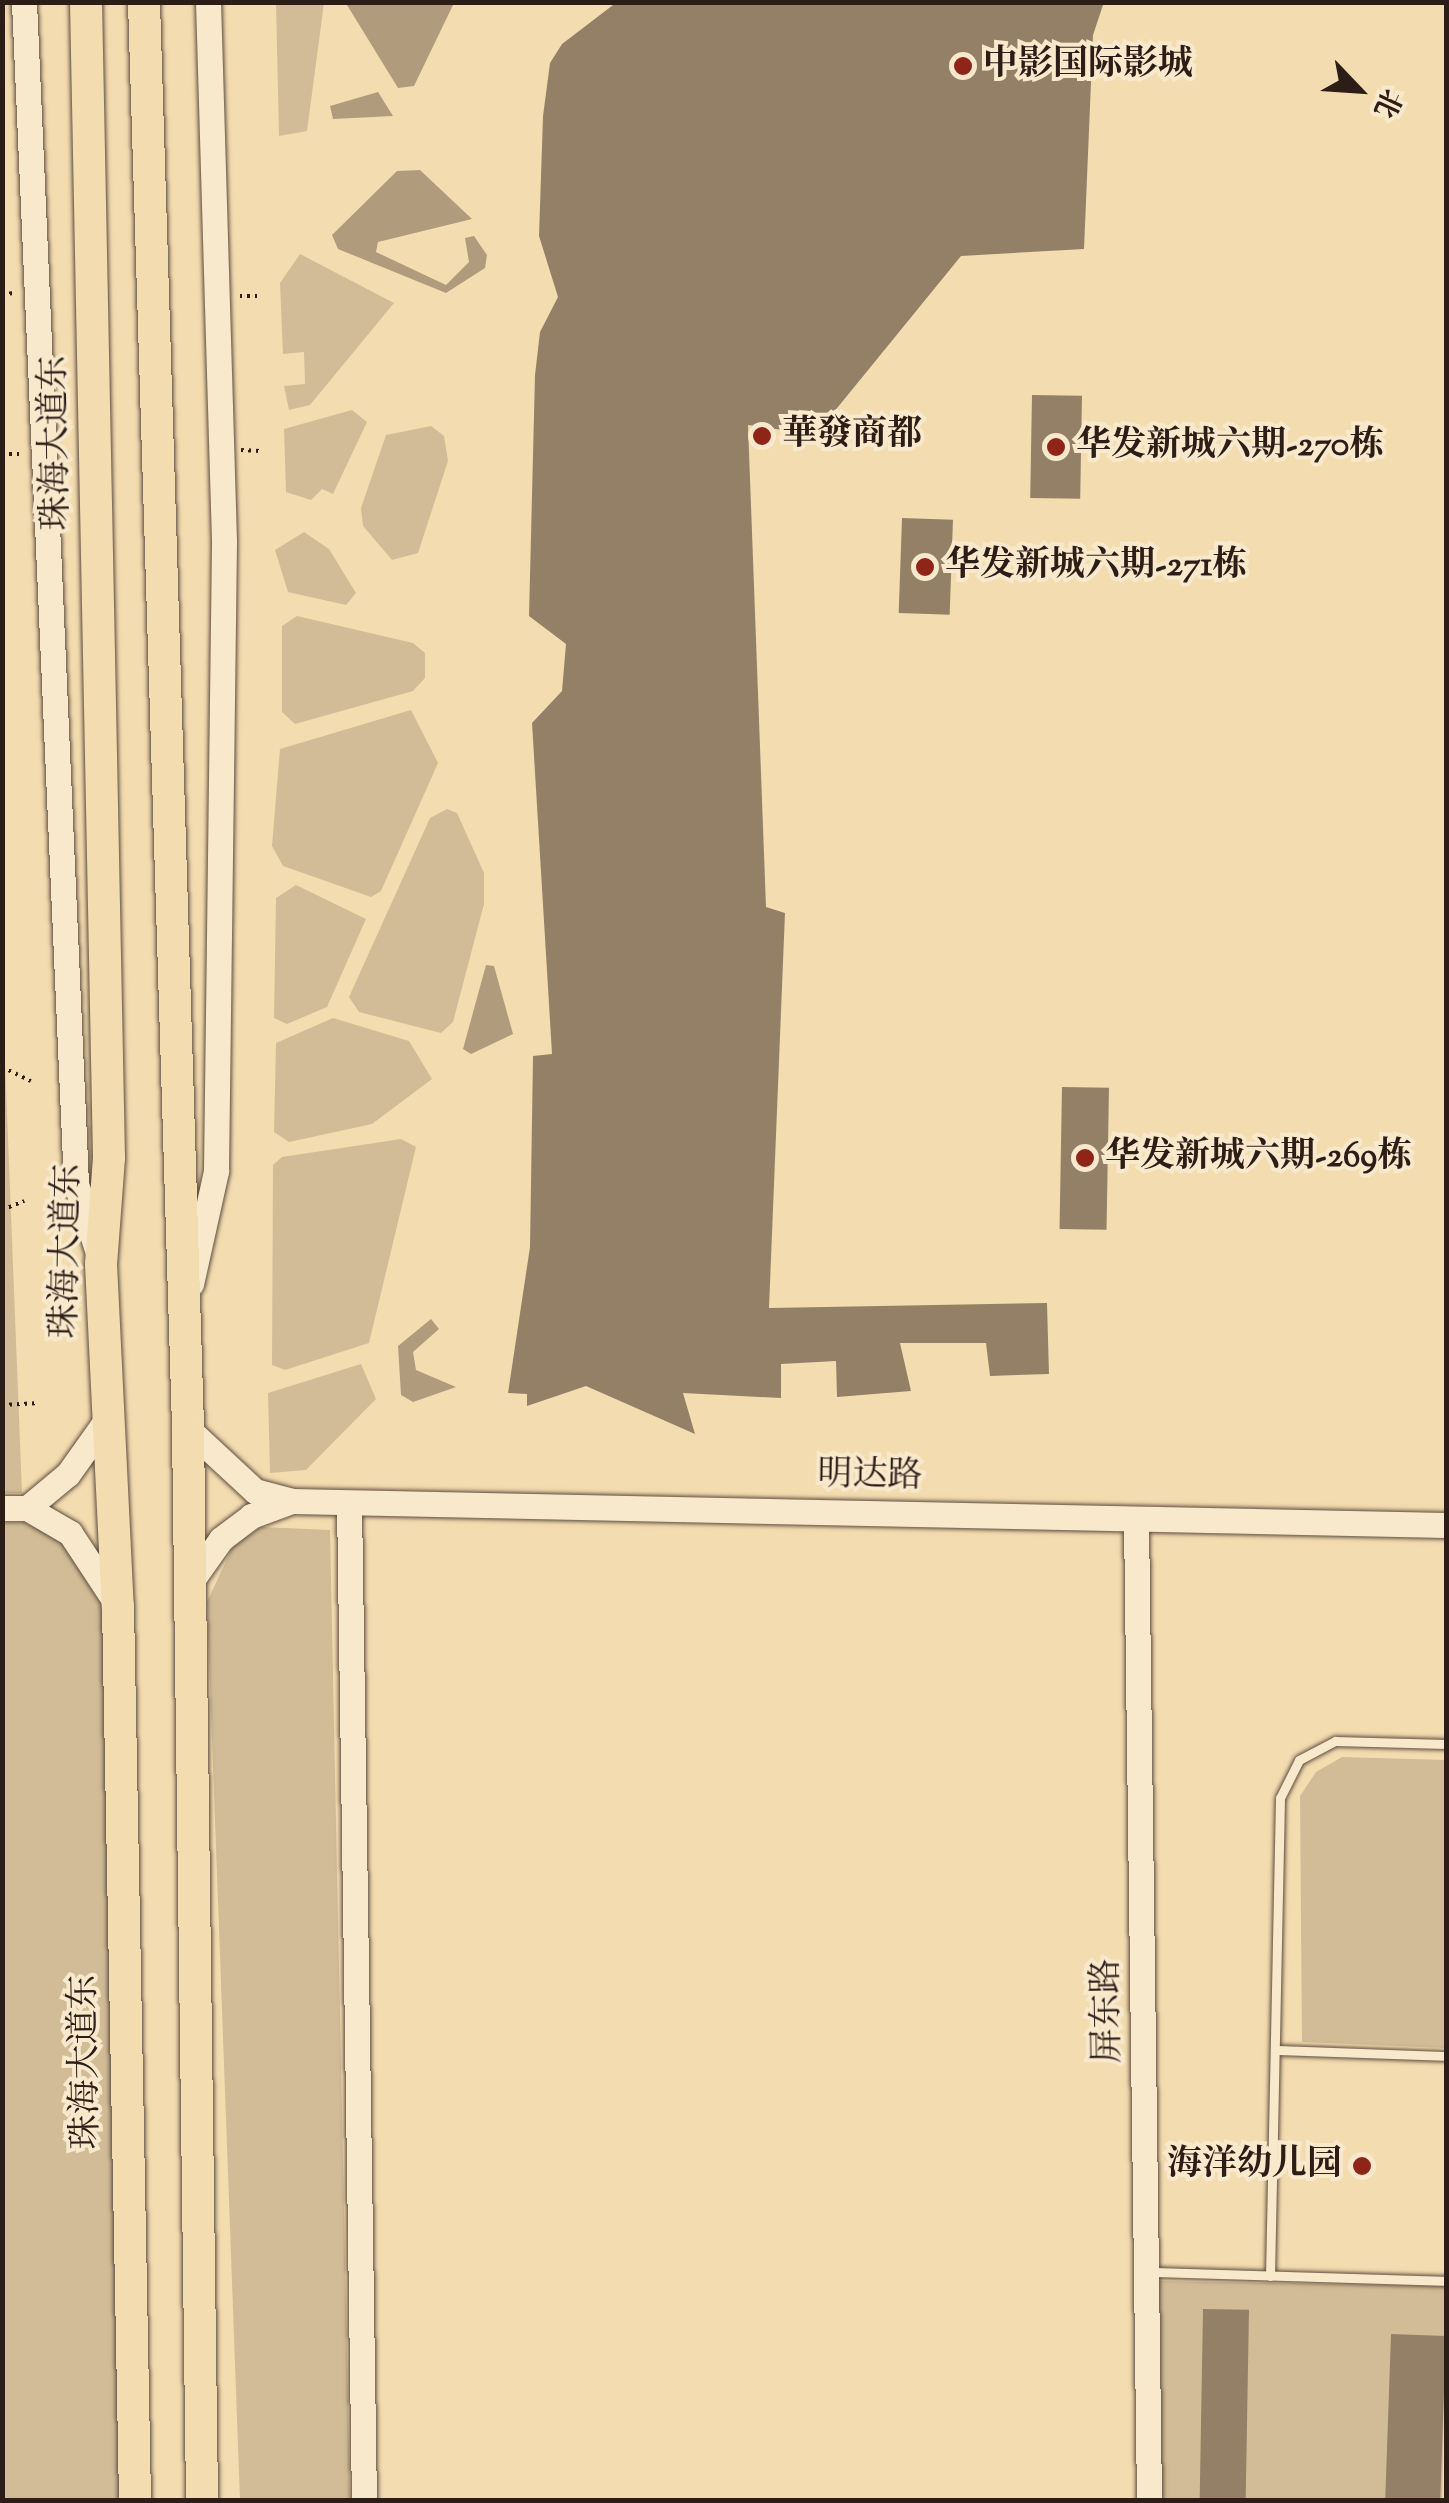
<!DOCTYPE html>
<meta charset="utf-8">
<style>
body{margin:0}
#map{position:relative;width:1449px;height:2503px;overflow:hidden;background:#f4dcb1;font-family:"Sorts Mill Goudy","Noto Serif SC",serif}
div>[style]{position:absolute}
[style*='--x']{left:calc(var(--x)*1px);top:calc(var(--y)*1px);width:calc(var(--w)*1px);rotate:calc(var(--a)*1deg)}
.green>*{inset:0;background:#d2bc97;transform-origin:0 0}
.water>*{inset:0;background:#b09b7d}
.building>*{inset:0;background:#948067;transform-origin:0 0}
.path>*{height:4px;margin-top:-2px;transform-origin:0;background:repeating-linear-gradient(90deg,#2c1d17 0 2.5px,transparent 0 7.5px)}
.roads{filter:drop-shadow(0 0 2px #5e4d3e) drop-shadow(0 0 2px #5e4d3e)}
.lane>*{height:9px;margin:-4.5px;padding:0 4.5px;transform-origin:4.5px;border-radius:4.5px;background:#f8e8cc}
.secondary>*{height:25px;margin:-12.5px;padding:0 12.5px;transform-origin:12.5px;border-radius:12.5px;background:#f8e8cc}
.highway>*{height:32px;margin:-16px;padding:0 16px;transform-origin:16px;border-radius:16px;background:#f4dcb1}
.dots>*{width:28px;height:28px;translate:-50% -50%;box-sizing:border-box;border:5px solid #f8e8cc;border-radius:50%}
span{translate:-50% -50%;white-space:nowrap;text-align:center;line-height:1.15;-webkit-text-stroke:8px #f8e8cc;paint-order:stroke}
.poi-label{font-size:35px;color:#2c1d17;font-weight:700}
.left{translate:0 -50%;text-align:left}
.right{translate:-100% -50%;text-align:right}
.street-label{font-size:35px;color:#2c1d17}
.frame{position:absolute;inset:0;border:5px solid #2c1d17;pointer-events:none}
.north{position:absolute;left:1309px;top:40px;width:100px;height:100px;-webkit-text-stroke:8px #f8e8cc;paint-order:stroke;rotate:115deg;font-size:28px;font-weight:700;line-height:40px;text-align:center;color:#2c1d17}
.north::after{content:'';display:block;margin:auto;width:35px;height:45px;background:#2c1d17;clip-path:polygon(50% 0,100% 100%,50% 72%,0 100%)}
</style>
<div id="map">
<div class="green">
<div style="clip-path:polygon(276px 3px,324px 3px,307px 131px,279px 136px)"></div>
<div style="clip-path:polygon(300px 254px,394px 303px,310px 405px,289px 410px,284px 386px,305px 384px,304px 352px,283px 354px,280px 283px)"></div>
<div style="clip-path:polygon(352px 410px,367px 422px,333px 494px,322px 489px,311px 500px,286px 492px,284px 429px)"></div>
<div style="clip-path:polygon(431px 426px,444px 436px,448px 461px,418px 553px,392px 560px,363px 526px,361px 508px,386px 435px)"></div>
<div style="clip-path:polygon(304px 532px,329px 549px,356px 593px,346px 605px,288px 592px,275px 550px)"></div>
<div style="clip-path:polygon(297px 616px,413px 643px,425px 653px,425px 678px,413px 691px,295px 724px,282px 712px,282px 626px)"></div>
<div style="clip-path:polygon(411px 710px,438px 763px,381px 891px,371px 897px,283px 866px,272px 846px,280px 749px)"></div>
<div style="clip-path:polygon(447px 809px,457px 813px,484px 873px,484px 904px,453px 1022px,441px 1033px,359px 1012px,349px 997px,430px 818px)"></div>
<div style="clip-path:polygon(296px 885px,366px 919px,327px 1007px,287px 1024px,274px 1018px,276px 898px)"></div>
<div style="clip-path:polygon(2px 986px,22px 1493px,2px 1493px)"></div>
<div style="clip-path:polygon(333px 1018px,409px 1041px,432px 1079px,372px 1124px,289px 1142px,274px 1132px,276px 1043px)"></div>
<div style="clip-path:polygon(401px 1139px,416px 1147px,369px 1343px,285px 1370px,272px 1365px,273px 1165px,282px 1157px)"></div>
<div style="clip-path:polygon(361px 1364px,376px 1399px,306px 1470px,270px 1473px,268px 1393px)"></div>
<div style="clip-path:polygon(24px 1522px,63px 1538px,112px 1609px,120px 2500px,3px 2500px,2px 1523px)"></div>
<div style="clip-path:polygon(261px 1527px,330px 1530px,350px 2500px,240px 2500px,207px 1602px,234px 1544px)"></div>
<div style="clip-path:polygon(1342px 1757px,1446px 1760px,1446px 2048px,1302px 2042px,1300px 1796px,1316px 1772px)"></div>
<div style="left:1158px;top:2281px;width:288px;height:219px;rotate:1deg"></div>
</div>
<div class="water">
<div style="clip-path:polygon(454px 3px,414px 86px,398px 88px,347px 5px)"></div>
<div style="clip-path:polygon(378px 92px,393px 116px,333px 119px,330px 106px)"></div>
<div style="clip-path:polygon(420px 170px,472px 219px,378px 242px,376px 252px,446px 285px,469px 262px,465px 238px,474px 236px,487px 255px,485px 268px,446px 293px,338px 249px,332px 235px,397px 171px)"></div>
<div style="clip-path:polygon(486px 965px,494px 966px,513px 1034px,471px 1054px,463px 1049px)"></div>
<div style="clip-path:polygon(431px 1319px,439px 1329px,413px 1352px,416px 1370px,456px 1387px,413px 1402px,401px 1395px,398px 1346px)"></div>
</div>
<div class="building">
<div style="clip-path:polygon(617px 2px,1104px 2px,1093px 35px,1084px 249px,961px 256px,829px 418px,803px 433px,748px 425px,766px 907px,785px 913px,769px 1308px,1047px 1303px,1049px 1374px,990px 1376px,986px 1343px,900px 1343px,911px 1391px,837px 1397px,836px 1361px,781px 1364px,781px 1398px,683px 1393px,695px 1434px,586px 1386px,527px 1406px,527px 1394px,508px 1393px,530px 1247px,533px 1056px,552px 1054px,532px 723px,562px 691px,566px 644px,529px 616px,535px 375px,540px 332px,558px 297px,539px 236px,543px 116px,550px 63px,562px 44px)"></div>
<div style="left:1032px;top:395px;width:50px;height:103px;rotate:1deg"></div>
<div style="left:902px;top:518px;width:51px;height:95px;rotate:2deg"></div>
<div style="left:1062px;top:1087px;width:47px;height:142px;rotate:1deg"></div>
<div style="left:1203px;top:2309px;width:46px;height:191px;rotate:1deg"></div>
<div style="left:1391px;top:2334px;width:55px;height:166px;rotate:2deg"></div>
</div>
<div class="path">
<div style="--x:2;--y:294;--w:14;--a:-4"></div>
<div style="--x:240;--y:296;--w:20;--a:0"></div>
<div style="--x:241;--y:450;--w:21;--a:3"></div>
<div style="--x:2;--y:454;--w:20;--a:0"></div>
<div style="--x:2;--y:1067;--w:32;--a:26"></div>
<div style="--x:2;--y:1210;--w:24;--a:-22"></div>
<div style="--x:2;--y:1405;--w:33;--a:-3"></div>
</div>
<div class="roads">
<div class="lane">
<div style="--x:1275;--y:2050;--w:171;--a:2"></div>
<div style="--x:1151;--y:2272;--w:295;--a:1.7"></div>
<div style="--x:1270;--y:2276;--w:478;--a:-88.8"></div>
<div style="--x:1280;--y:1798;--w:42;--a:-63.4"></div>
<div style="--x:1299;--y:1760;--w:41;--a:-27.8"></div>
<div style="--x:1335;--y:1741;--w:111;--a:1.5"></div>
</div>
<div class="secondary">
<div style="--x:24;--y:2;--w:1183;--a:87.48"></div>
<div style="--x:76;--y:1184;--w:72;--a:72.3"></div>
<div style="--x:191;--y:1284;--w:116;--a:-77.5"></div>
<div style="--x:216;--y:1171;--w:630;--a:-89.27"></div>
<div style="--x:224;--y:541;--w:539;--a:-91.7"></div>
<div style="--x:188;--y:1429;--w:91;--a:42.8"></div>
<div style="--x:255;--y:1491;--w:38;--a:15"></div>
<div style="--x:292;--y:1501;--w:1154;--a:1.19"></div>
<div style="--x:349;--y:1503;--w:997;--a:89.14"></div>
<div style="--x:2;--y:1508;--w:25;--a:0"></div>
<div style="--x:27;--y:1508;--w:50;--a:30.2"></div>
<div style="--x:70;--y:1533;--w:87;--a:56.7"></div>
<div style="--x:27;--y:1508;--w:53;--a:-39.7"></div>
<div style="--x:68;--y:1474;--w:72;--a:-54.6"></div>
<div style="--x:1136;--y:1520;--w:980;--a:89.24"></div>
<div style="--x:192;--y:1580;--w:50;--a:-54.7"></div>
<div style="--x:221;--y:1539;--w:38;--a:-37"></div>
<div style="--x:251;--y:1516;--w:44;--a:-20.1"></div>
</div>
<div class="highway">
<div style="--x:86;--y:2;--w:1156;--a:88.86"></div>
<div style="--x:109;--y:1158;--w:106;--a:94.3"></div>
<div style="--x:101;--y:1264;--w:342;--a:87.2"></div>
<div style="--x:118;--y:1606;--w:894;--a:88.91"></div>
<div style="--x:144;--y:2;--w:1428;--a:88.23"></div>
<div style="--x:188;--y:1429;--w:1071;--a:89.25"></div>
</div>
</div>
<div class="dots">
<div style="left:963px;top:66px;background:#8f2418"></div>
<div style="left:762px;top:436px;background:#8f2418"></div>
<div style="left:1056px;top:447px;background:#8f2418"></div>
<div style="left:925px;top:567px;background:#8f2418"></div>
<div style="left:1085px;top:1158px;background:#8f2418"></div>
<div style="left:1362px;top:2166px;background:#8f2418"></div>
</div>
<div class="poi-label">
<span class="left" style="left:983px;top:66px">中影国际影城</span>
<span class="left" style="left:782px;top:436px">華發商都</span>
<span class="left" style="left:1076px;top:447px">华发新城六期-270栋</span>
<span class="left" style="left:945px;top:567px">华发新城六期-271栋</span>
<span class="left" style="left:1105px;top:1158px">华发新城六期-269栋</span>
<span class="right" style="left:1342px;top:2166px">海洋幼儿园</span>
</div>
<div class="street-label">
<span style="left:57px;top:443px;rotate:-91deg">珠海大道东</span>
<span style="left:68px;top:1251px;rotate:-89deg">珠海大道东</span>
<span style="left:870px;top:1477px;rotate:1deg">明达路</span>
<span style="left:1109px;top:2011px;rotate:-91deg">屏东路</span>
<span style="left:87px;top:2062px;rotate:-91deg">珠海大道东</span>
</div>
<div class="frame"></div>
<div class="north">北</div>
</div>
